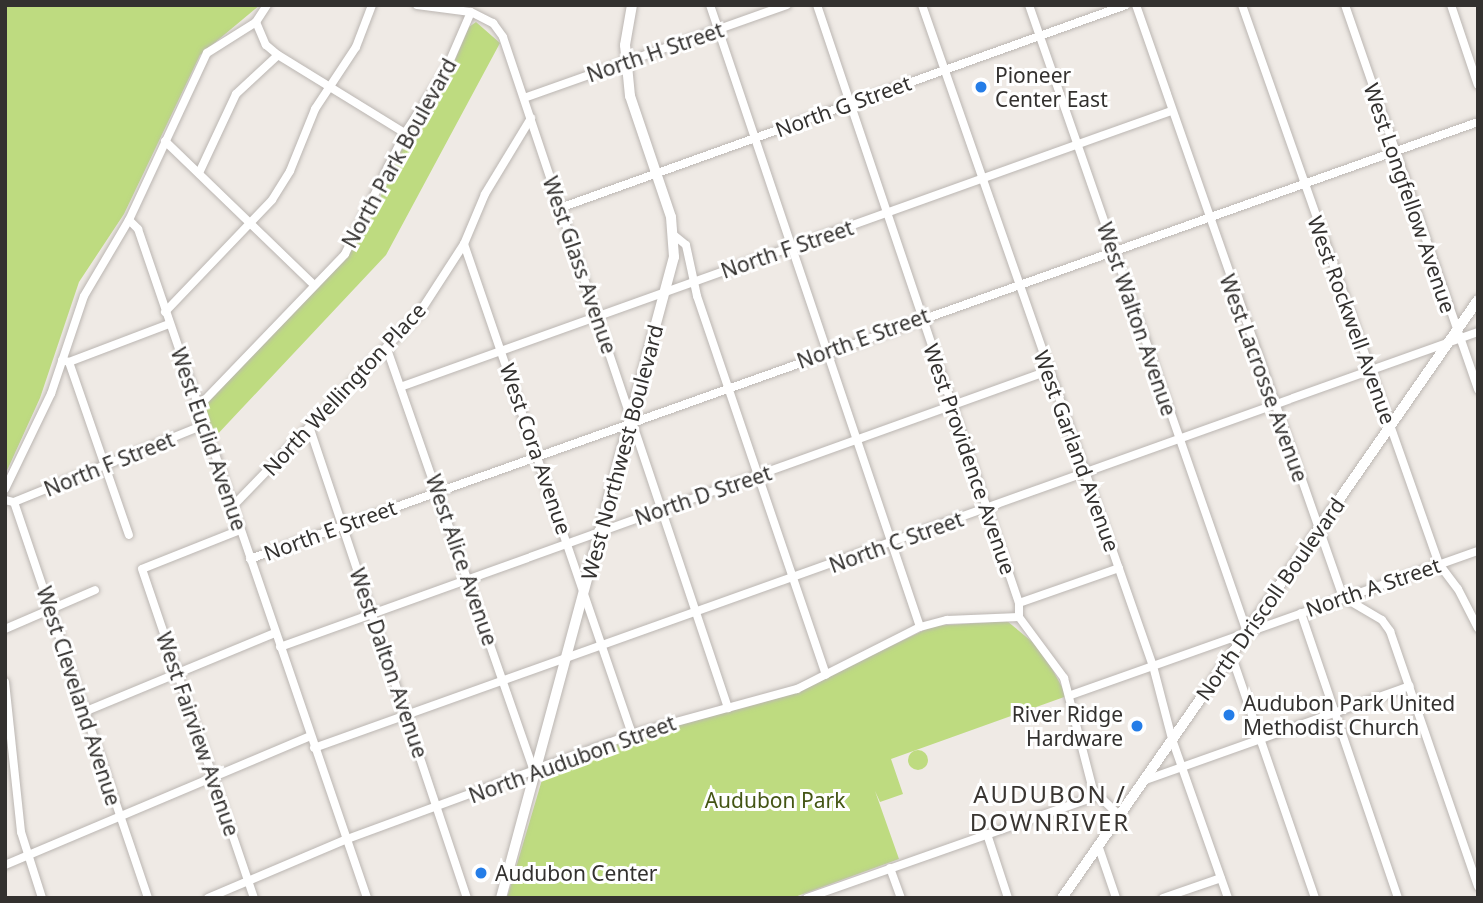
<!DOCTYPE html>
<style>
body{margin:0}
#map{position:relative;width:1483px;height:903px;overflow:hidden;background:#efeae5;font-family:"Noto Sans",sans-serif}
div>[style]{position:absolute}
[style*='--x']{left:calc(var(--x)*1px);top:calc(var(--y)*1px);width:calc(var(--w)*1px);rotate:calc(var(--a)*1deg)}
.green>*{inset:0;background:#bedb80}
.round{border-radius:50%}
.roads{filter:drop-shadow(0 0 2px #bbb6b2) drop-shadow(0 0 2px #bbb6b2)}
.minor>*{height:8px;margin:-4px;padding:0 4px;transform-origin:4px;border-radius:4px;background:#fff}
.major>*{height:10px;margin:-5px;padding:0 5px;transform-origin:5px;border-radius:5px;background:#fff}
.dots>*{width:19px;height:19px;translate:-50% -50%;box-sizing:border-box;border:4px solid #fff;border-radius:50%}
span{translate:-50% -50%;white-space:nowrap;text-align:center;line-height:1.15;-webkit-text-stroke:6px #fff;paint-order:stroke}
.street-label{font-size:21px;color:#33312f}
.poi-label{font-size:21px;color:#33312f}
.left{translate:0 -50%;text-align:left}
.right{translate:-100% -50%;text-align:right}
.park-label{font-size:21px;color:#445514}
.quarter-label{font-size:24px;color:#393531;letter-spacing:2px}
.frame{position:absolute;inset:0;border:7px solid #33312f;pointer-events:none}
</style>
<div id="map">
<div class="green">
<div style="clip-path:polygon(5px 5px,260px 5px,200px 55px,124px 214px,79px 282px,40px 398px,5px 475px)"></div>
<div style="clip-path:polygon(476px 22px,500px 43px,386px 255px,214px 438px,205px 405px,347px 256px,365px 230px,407px 138px,446px 81px,469px 27px)"></div>
<div style="clip-path:polygon(1007px 621px,1041px 649px,1067px 696px,891px 759px,903px 794px,880px 802px,875px 791px,899px 859px,792px 898px,507px 898px,544px 773px,633px 737px,785px 696px,933px 626px)"></div>
<div class="round" style="left:908px;top:750px;width:20px;height:20px"></div>
</div>
<div class="roads">
<div class="minor">
<div style="--x:417;--y:5;--w:54;--a:7.4"></div>
<div style="--x:471;--y:12;--w:25;--a:27"></div>
<div style="--x:493;--y:23;--w:17;--a:54"></div>
<div style="--x:503;--y:37;--w:708;--a:71.46"></div>
<div style="--x:710;--y:5;--w:656;--a:71.34"></div>
<div style="--x:817;--y:5;--w:631;--a:71.34"></div>
<div style="--x:1019;--y:603;--w:14;--a:90"></div>
<div style="--x:1019;--y:617;--w:76;--a:53.6"></div>
<div style="--x:1064;--y:678;--w:116;--a:75.5"></div>
<div style="--x:1093;--y:790;--w:36;--a:44"></div>
<div style="--x:922;--y:5;--w:700;--a:70.74"></div>
<div style="--x:1153;--y:666;--w:75;--a:75.4"></div>
<div style="--x:1172;--y:739;--w:169;--a:70.6"></div>
<div style="--x:1029;--y:5;--w:664;--a:70.83"></div>
<div style="--x:1136;--y:5;--w:627;--a:70.73"></div>
<div style="--x:1343;--y:597;--w:45;--a:30.5"></div>
<div style="--x:1382;--y:620;--w:14;--a:54"></div>
<div style="--x:1390;--y:631;--w:270;--a:71"></div>
<div style="--x:1242;--y:5;--w:593;--a:70.59"></div>
<div style="--x:1439;--y:564;--w:31;--a:53"></div>
<div style="--x:1458;--y:589;--w:44;--a:62.9"></div>
<div style="--x:1345;--y:5;--w:407;--a:70.9"></div>
<div style="--x:1451;--y:5;--w:84;--a:71.4"></div>
<div style="--x:256;--y:22;--w:25;--a:67"></div>
<div style="--x:266;--y:45;--w:16;--a:40"></div>
<div style="--x:278;--y:55;--w:149;--a:31.6"></div>
<div style="--x:524;--y:98;--w:279;--a:-19.5"></div>
<div style="--x:165;--y:141;--w:207;--a:44"></div>
<div style="--x:199;--y:173;--w:87;--a:-64.9"></div>
<div style="--x:236;--y:94;--w:57;--a:-42.9"></div>
<div style="--x:560;--y:208;--w:601;--a:-19.73"></div>
<div style="--x:129;--y:220;--w:13;--a:45"></div>
<div style="--x:138;--y:229;--w:707;--a:71.1"></div>
<div style="--x:675;--y:236;--w:14;--a:39"></div>
<div style="--x:686;--y:245;--w:52;--a:77.8"></div>
<div style="--x:697;--y:296;--w:400;--a:71.2"></div>
<div style="--x:464;--y:244;--w:518;--a:71.08"></div>
<div style="--x:165;--y:312;--w:155;--a:-46.3"></div>
<div style="--x:272;--y:200;--w:34;--a:-58"></div>
<div style="--x:290;--y:171;--w:67;--a:-68"></div>
<div style="--x:315;--y:109;--w:74;--a:-56.5"></div>
<div style="--x:356;--y:47;--w:45;--a:-69.1"></div>
<div style="--x:387;--y:349;--w:449;--a:70.8"></div>
<div style="--x:62;--y:360;--w:7;--a:16"></div>
<div style="--x:69;--y:362;--w:183;--a:70.9"></div>
<div style="--x:69;--y:362;--w:107;--a:-20.8"></div>
<div style="--x:403;--y:386;--w:816;--a:-19.7"></div>
<div style="--x:198;--y:407;--w:212;--a:-46.1"></div>
<div style="--x:345;--y:254;--w:135;--a:-63.6"></div>
<div style="--x:405;--y:133;--w:73;--a:-56.7"></div>
<div style="--x:445;--y:72;--w:65;--a:-66.6"></div>
<div style="--x:310;--y:429;--w:495;--a:71.5"></div>
<div style="--x:5;--y:489;--w:106;--a:-64.2"></div>
<div style="--x:51;--y:394;--w:103;--a:-71.4"></div>
<div style="--x:84;--y:296;--w:88;--a:-59.4"></div>
<div style="--x:129;--y:220;--w:184;--a:-65"></div>
<div style="--x:207;--y:53;--w:58;--a:-32.3"></div>
<div style="--x:256;--y:22;--w:20;--a:-57"></div>
<div style="--x:5;--y:500;--w:9;--a:13"></div>
<div style="--x:14;--y:502;--w:418;--a:71.3"></div>
<div style="--x:14;--y:502;--w:205;--a:-22.1"></div>
<div style="--x:232;--y:507;--w:271;--a:-46"></div>
<div style="--x:420;--y:312;--w:81;--a:-57.1"></div>
<div style="--x:464;--y:244;--w:54;--a:-67.2"></div>
<div style="--x:485;--y:194;--w:89;--a:-58.8"></div>
<div style="--x:240;--y:530;--w:105;--a:158.3"></div>
<div style="--x:142;--y:569;--w:348;--a:71.2"></div>
<div style="--x:250;--y:559;--w:1303;--a:-19.59"></div>
<div style="--x:1019;--y:603;--w:106;--a:-19.3"></div>
<div style="--x:1301;--y:613;--w:301;--a:71.2"></div>
<div style="--x:5;--y:629;--w:98;--a:-23.4"></div>
<div style="--x:280;--y:647;--w:816;--a:-19.77"></div>
<div style="--x:1231;--y:654;--w:258;--a:71"></div>
<div style="--x:5;--y:682;--w:151;--a:83.9"></div>
<div style="--x:21;--y:832;--w:69;--a:72.3"></div>
<div style="--x:1071;--y:695;--w:432;--a:-19.5"></div>
<div style="--x:84;--y:712;--w:207;--a:-22.5"></div>
<div style="--x:314;--y:748;--w:1236;--a:-19.67"></div>
<div style="--x:1143;--y:781;--w:283;--a:-19.6"></div>
<div style="--x:987;--y:834;--w:67;--a:71.8"></div>
<div style="--x:1098;--y:845;--w:56;--a:71.2"></div>
<div style="--x:5;--y:865;--w:331;--a:-22.9"></div>
<div style="--x:890;--y:868;--w:32;--a:70"></div>
<div style="--x:208;--y:898;--w:151;--a:-23"></div>
<div style="--x:347;--y:839;--w:304;--a:-20.2"></div>
<div style="--x:632;--y:734;--w:171;--a:-15.3"></div>
<div style="--x:797;--y:689;--w:138;--a:-26.8"></div>
<div style="--x:920;--y:627;--w:28;--a:-15"></div>
<div style="--x:947;--y:620;--w:72;--a:-2.4"></div>
<div style="--x:807;--y:898;--w:306;--a:-19.4"></div>
<div style="--x:1163;--y:898;--w:61;--a:-19"></div>
</div>
<div class="major">
<div style="--x:501;--y:898;--w:664;--a:-74.9"></div>
<div style="--x:674;--y:257;--w:40;--a:-94.3"></div>
<div style="--x:671;--y:217;--w:128;--a:-108.7"></div>
<div style="--x:630;--y:96;--w:51;--a:-95.6"></div>
<div style="--x:625;--y:45;--w:41;--a:-80.1"></div>
<div style="--x:1062;--y:898;--w:728;--a:-55.18"></div>
</div>
</div>
<div class="dots">
<div style="left:981px;top:87px;background:#257de7"></div>
<div style="left:1229px;top:715px;background:#257de7"></div>
<div style="left:1137px;top:726px;background:#257de7"></div>
<div style="left:481px;top:873px;background:#257de7"></div>
</div>
<div class="street-label">
<span style="left:655px;top:52px;rotate:-19deg">North H Street</span>
<span style="left:843px;top:106px;rotate:-20deg">North G Street</span>
<span style="left:399px;top:153px;rotate:-61deg">North Park Boulevard</span>
<span style="left:1410px;top:198px;rotate:71deg">West Longfellow Avenue</span>
<span style="left:787px;top:249px;rotate:-19deg">North F Street</span>
<span style="left:580px;top:265px;rotate:71deg">West Glass Avenue</span>
<span style="left:1137px;top:319px;rotate:71deg">West Walton Avenue</span>
<span style="left:1352px;top:320px;rotate:70deg">West Rockwell Avenue</span>
<span style="left:863px;top:338px;rotate:-20deg">North E Street</span>
<span style="left:1264px;top:378px;rotate:70deg">West Lacrosse Avenue</span>
<span style="left:344px;top:389px;rotate:-47deg">North Wellington Place</span>
<span style="left:209px;top:439px;rotate:71deg">West Euclid Avenue</span>
<span style="left:536px;top:449px;rotate:71deg">West Cora Avenue</span>
<span style="left:1077px;top:451px;rotate:70deg">West Garland Avenue</span>
<span style="left:622px;top:452px;rotate:-75deg">West Northwest Boulevard</span>
<span style="left:970px;top:459px;rotate:71deg">West Providence Avenue</span>
<span style="left:109px;top:464px;rotate:-22deg">North F Street</span>
<span style="left:703px;top:495px;rotate:-19deg">North D Street</span>
<span style="left:330px;top:530px;rotate:-20deg">North E Street</span>
<span style="left:896px;top:542px;rotate:-20deg">North C Street</span>
<span style="left:462px;top:560px;rotate:71deg">West Alice Avenue</span>
<span style="left:1373px;top:587px;rotate:-19deg">North A Street</span>
<span style="left:1270px;top:599px;rotate:-55deg">North Driscoll Boulevard</span>
<span style="left:389px;top:663px;rotate:71deg">West Dalton Avenue</span>
<span style="left:79px;top:696px;rotate:72deg">West Cleveland Avenue</span>
<span style="left:198px;top:734px;rotate:71deg">West Fairview Avenue</span>
<span style="left:572px;top:759px;rotate:-20deg">North Audubon Street</span>
</div>
<div class="poi-label">
<span class="left" style="left:995px;top:87px">Pioneer<br>Center East</span>
<span class="left" style="left:1243px;top:715px">Audubon Park United<br>Methodist Church</span>
<span class="right" style="left:1123px;top:726px">River Ridge<br>Hardware</span>
<span class="left" style="left:495px;top:873px">Audubon Center</span>
</div>
<div class="park-label">
<span style="left:775px;top:800px">Audubon Park</span>
</div>
<div class="quarter-label">
<span style="left:1050px;top:808px">AUDUBON /<br>DOWNRIVER</span>
</div>
<div class="frame"></div>
</div>
